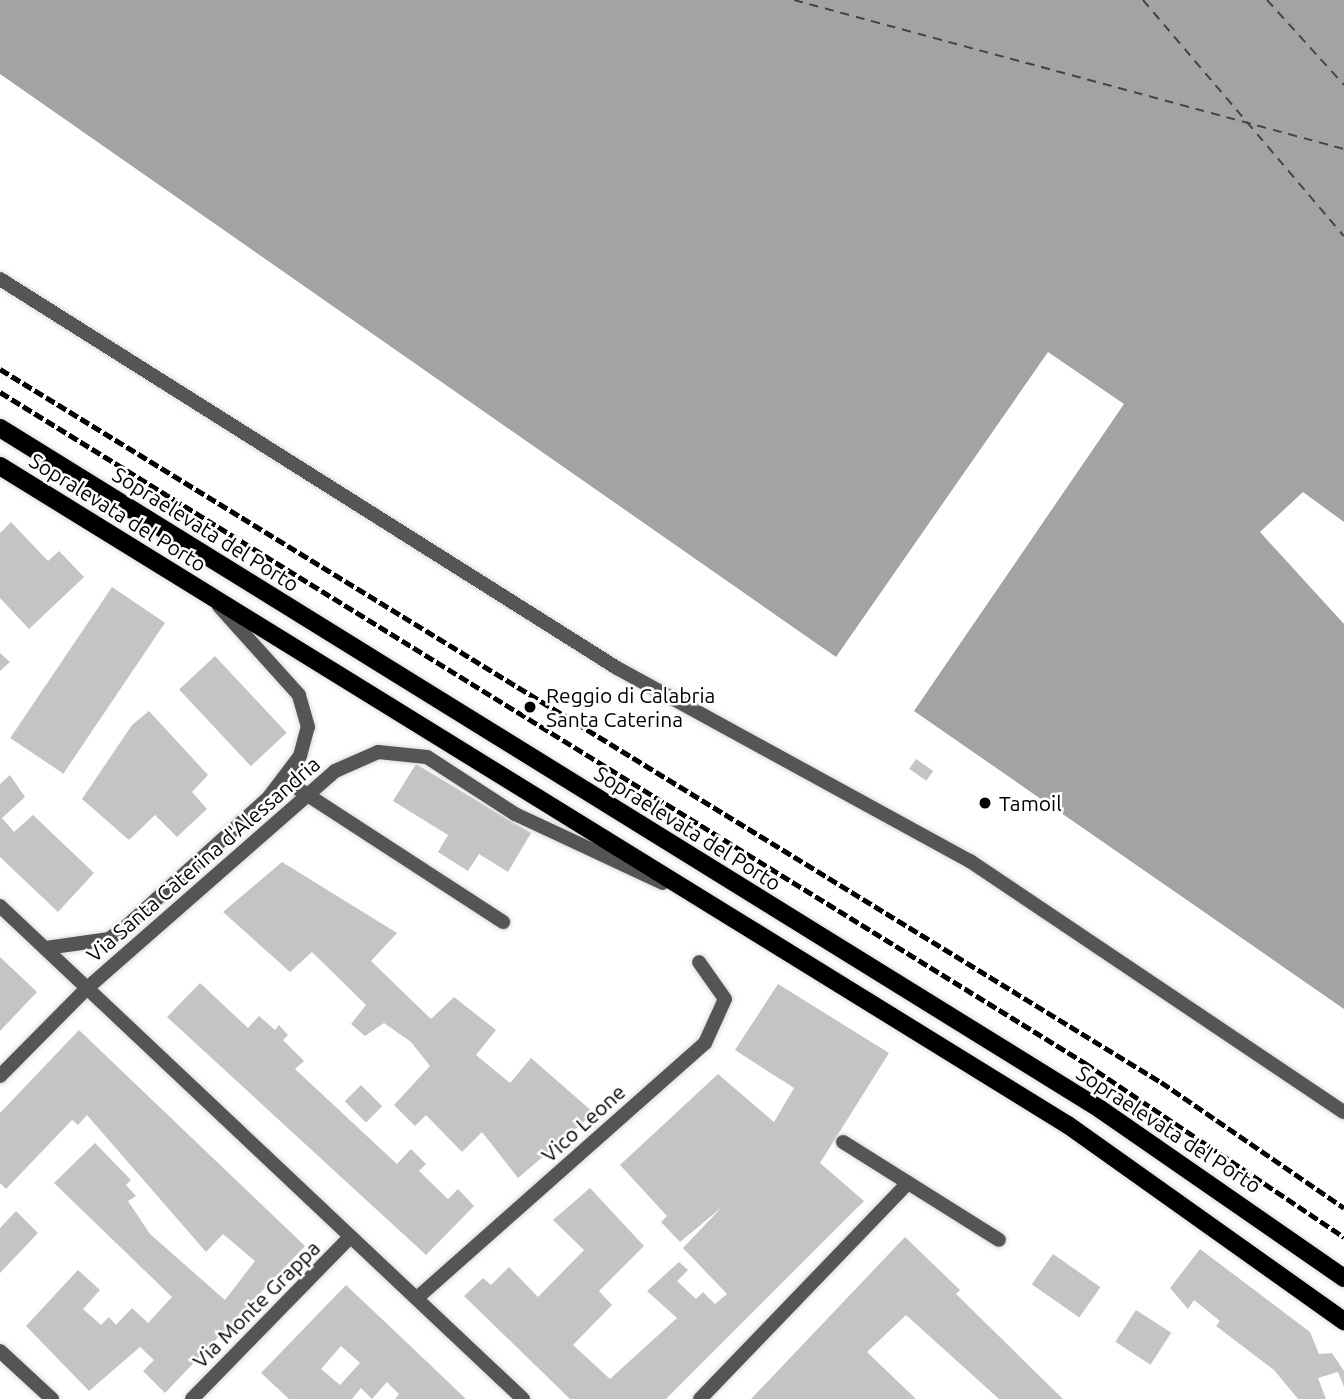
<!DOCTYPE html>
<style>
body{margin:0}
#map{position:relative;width:1344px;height:1399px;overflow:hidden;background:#fff;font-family:Ubuntu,sans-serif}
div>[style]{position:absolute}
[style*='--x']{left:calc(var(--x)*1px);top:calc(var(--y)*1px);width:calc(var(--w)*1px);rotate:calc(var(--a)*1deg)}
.water>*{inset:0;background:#a3a3a3}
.ferry>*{height:2px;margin-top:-1px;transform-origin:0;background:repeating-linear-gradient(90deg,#444 0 9px,transparent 0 16px)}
.building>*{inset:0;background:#c4c4c4;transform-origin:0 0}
.roads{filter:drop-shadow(0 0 2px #dbdbdb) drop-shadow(0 0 2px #dbdbdb)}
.service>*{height:14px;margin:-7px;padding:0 7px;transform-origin:7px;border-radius:7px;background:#555}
.minor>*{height:14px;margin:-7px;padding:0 7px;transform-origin:7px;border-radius:7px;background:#555}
.tertiary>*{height:14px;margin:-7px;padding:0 7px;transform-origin:7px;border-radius:7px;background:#555}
.primary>*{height:18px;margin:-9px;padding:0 9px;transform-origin:9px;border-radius:9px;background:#000}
.rail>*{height:5px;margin-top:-2.5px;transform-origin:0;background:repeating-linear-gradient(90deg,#000 0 10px,transparent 0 13.5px)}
.dots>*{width:19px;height:19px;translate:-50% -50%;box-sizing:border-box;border:4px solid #fff;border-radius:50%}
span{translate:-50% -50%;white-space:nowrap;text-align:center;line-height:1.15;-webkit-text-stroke:5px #fff;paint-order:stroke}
.street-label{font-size:21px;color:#000}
.poi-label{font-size:21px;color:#000}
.left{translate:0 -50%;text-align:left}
</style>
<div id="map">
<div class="water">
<div style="clip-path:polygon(0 0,1344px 0,1344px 522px,1303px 492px,1260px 532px,1344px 624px,1344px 1009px,914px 711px,1124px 404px,1048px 352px,836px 657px,0 74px)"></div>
</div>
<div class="ferry">
<div style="--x:794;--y:0;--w:570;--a:15.16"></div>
<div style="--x:1143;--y:0;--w:310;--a:49.6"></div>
<div style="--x:1267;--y:0;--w:115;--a:47.8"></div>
</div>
<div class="building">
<div style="clip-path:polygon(11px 522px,48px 561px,59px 551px,84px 577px,29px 629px,0 598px,0 533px)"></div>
<div style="left:112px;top:587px;width:64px;height:182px;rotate:34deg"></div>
<div style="clip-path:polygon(0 653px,10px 662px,0 671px)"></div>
<div style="left:215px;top:656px;width:105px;height:49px;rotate:47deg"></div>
<div style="clip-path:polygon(149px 711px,208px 775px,192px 792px,207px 809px,177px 837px,155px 815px,129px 840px,82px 799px,132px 725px)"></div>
<div style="left:916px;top:759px;width:21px;height:12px;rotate:35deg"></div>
<div style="clip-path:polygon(416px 764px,531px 833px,508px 872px,479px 854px,468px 871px,438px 852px,448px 835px,393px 801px)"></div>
<div style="clip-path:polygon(10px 775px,25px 797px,2px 818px,14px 832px,33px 815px,94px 873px,58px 912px,0 857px,0 784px)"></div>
<div style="clip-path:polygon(282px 862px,397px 933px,371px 961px,431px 1019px,454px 997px,496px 1030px,476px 1055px,510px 1083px,531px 1058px,594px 1113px,518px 1178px,482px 1132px,462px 1152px,426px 1115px,415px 1126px,394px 1105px,430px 1066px,411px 1042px,384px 1023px,365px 1036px,351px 1024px,366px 1005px,312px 952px,290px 972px,223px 912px)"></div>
<div style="clip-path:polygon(0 957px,37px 992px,0 1031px)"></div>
<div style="clip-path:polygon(200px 983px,248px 1028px,259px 1016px,275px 1030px,279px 1025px,288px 1035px,283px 1040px,304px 1061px,295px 1069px,397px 1164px,411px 1149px,426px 1164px,419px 1171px,448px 1199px,458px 1189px,474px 1206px,426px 1255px,167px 1017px)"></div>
<div style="clip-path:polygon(778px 984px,889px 1053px,820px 1163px,864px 1201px,666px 1399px,570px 1399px,464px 1296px,483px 1278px,491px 1285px,509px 1267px,538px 1297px,584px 1250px,553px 1220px,590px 1188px,644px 1246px,599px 1291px,612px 1305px,573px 1345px,610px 1379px,677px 1318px,647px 1291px,679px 1262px,688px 1270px,677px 1281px,696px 1299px,703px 1292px,715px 1304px,727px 1294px,683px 1248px,722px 1207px,680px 1242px,661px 1222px,667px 1216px,620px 1165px,718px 1074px,774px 1122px,794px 1088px,735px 1050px)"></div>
<div style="clip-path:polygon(79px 1030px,305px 1246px,165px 1393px,143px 1371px,154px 1360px,140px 1347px,89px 1391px,26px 1326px,78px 1270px,100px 1290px,83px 1309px,101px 1325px,109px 1317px,116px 1325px,132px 1308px,148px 1323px,172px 1297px,54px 1183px,95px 1143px,131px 1180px,126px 1185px,136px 1196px,128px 1201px,150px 1234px,225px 1300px,255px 1261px,223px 1234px,206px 1252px,87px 1115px,78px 1125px,72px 1120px,6px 1189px,0 1183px,0 1113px)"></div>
<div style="left:361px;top:1085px;width:30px;height:23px;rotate:45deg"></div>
<div style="clip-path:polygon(16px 1211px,38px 1233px,0 1273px,0 1228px)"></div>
<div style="clip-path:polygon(905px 1237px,960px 1290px,956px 1294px,1063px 1399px,999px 1399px,906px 1315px,867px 1352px,916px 1399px,751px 1399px)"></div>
<div style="clip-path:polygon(1200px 1249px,1310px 1332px,1319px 1354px,1332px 1353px,1344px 1371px,1344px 1387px,1338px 1372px,1318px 1378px,1326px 1399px,1298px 1399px,1274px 1370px,1216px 1326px,1220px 1321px,1194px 1300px,1188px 1309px,1170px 1288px)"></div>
<div style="left:1053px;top:1254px;width:58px;height:37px;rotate:35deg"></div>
<div style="clip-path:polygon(evenodd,346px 1285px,402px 1338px,466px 1399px,395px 1399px,399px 1394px,387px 1382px,372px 1399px,361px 1388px,352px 1399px,289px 1399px,261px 1373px,346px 1285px,341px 1346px,360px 1363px,340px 1385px,321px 1369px,341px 1346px)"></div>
<div style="left:1136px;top:1310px;width:42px;height:38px;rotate:33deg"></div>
</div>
<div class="roads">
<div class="service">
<div style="--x:286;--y:781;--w:259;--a:33"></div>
<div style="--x:843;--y:1142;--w:184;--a:32.1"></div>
</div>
<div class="minor">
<div style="--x:0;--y:279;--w:729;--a:32.23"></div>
<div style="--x:617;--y:668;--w:402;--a:28.7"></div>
<div style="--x:970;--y:861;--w:450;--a:33.9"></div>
<div style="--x:0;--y:1076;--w:121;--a:-45.3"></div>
<div style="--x:418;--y:1297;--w:383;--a:-41.5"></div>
<div style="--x:705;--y:1043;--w:48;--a:-65.6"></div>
<div style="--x:725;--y:999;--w:45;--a:-125.1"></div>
<div style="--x:192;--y:1399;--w:226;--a:-45.7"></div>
<div style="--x:700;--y:1399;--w:300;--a:-46.1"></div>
</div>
<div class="tertiary">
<div style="--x:0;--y:906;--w:719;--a:43.31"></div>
<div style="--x:46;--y:948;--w:64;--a:-8.1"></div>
<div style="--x:109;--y:939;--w:24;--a:-36"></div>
<div style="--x:128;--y:925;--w:190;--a:-42.2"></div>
<div style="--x:269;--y:797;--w:51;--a:-52.9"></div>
<div style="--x:300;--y:756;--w:30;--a:-75"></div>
<div style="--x:308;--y:727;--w:33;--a:-106"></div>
<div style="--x:299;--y:695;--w:120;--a:-132"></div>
<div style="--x:85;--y:990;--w:332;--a:-41.2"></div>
<div style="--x:335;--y:771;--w:47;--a:-23.8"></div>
<div style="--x:378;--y:752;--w:49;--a:5.8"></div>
<div style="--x:427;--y:757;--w:105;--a:32.9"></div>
<div style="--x:515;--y:814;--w:163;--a:25"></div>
<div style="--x:0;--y:1351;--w:71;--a:42.7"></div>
</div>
<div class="primary">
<div style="--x:0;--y:428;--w:1294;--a:31.76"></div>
<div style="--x:1100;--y:1109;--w:297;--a:34.7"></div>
<div style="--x:0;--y:466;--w:1255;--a:31.68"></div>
<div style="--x:1068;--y:1125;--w:339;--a:35.4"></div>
</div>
</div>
<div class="rail">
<div style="--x:0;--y:369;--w:1362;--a:31.56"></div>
<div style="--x:1161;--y:1082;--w:222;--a:34.5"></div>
<div style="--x:0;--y:392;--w:1276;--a:31.73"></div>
<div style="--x:1085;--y:1063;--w:312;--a:33.9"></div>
</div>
<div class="dots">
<div style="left:530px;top:707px;background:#000"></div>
<div style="left:985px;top:803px;background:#000"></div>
</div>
<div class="street-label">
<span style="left:118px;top:512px;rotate:32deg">Sopralevata del Porto</span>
<span style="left:206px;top:529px;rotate:32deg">Sopraelevata del Porto</span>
<span style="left:688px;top:828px;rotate:32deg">Sopraelevata del Porto</span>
<span style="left:203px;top:859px;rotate:-41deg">Via Santa Caterina d'Alessandria</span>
<span style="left:583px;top:1123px;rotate:-42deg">Vico Leone</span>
<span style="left:1169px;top:1129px;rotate:33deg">Sopraelevata del Porto</span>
<span style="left:256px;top:1304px;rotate:-45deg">Via Monte Grappa</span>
</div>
<div class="poi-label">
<span class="left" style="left:546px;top:707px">Reggio di Calabria<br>Santa Caterina</span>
<span class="left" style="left:999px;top:803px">Tamoil</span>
</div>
</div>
